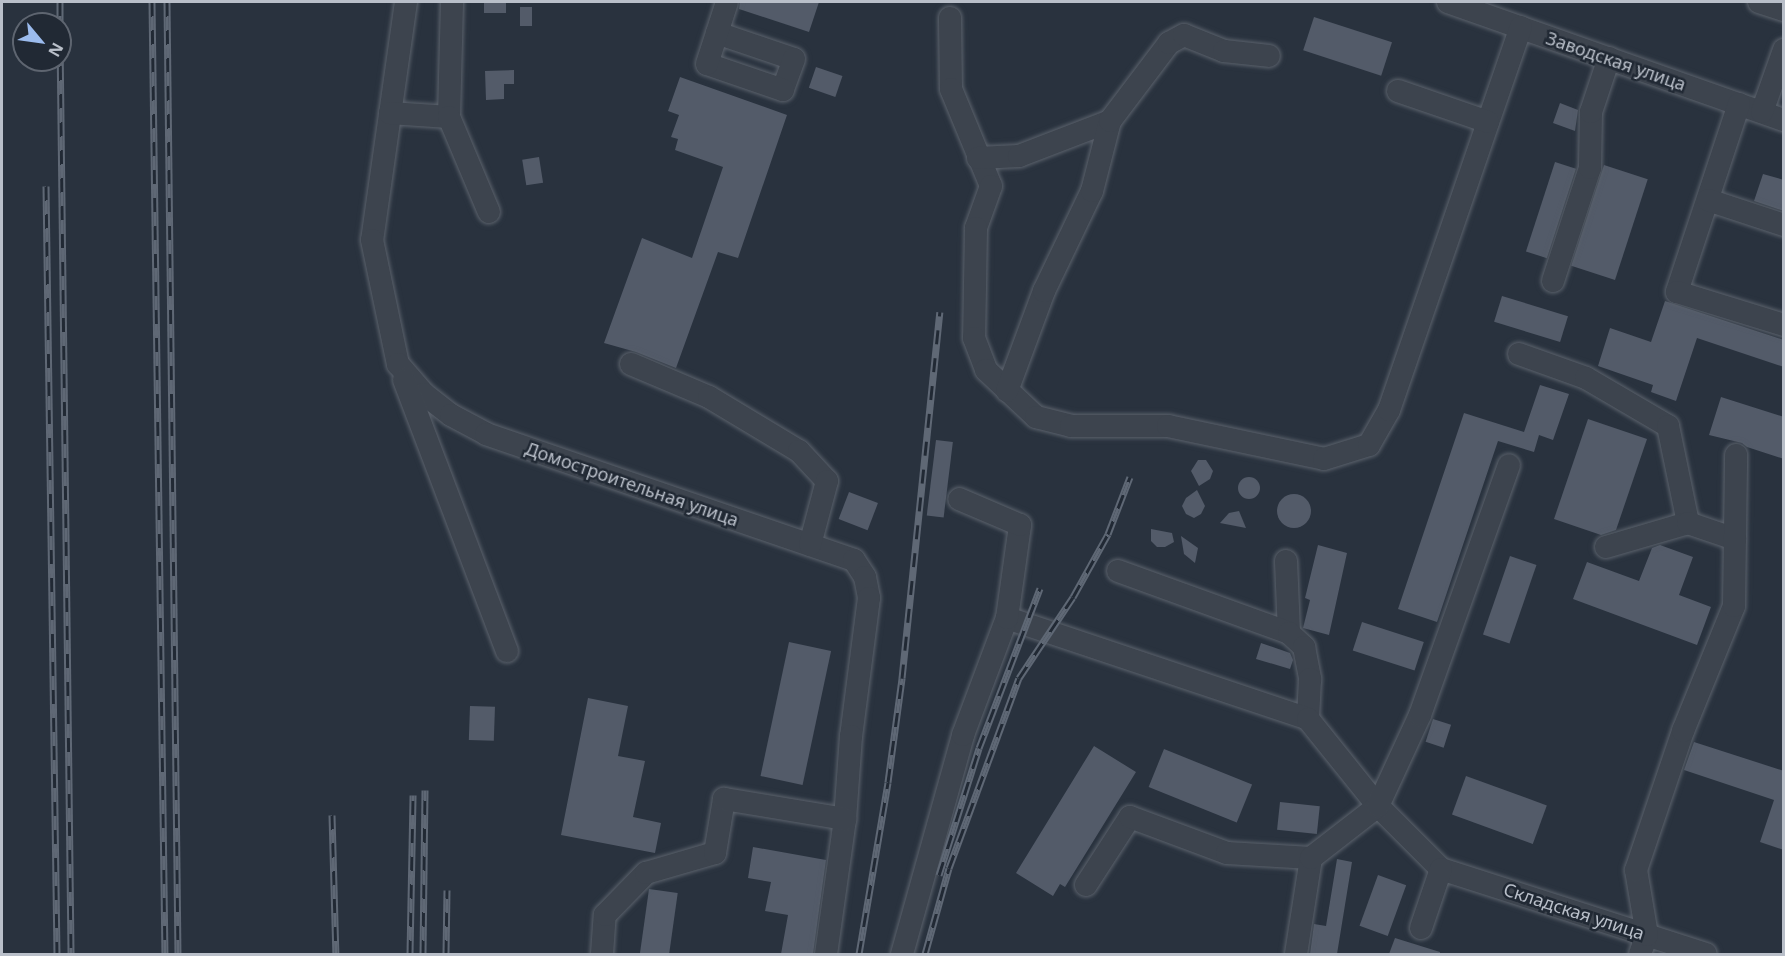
<!DOCTYPE html>
<meta charset="utf-8">
<style>
body{margin:0}
#map{position:relative;width:1785px;height:956px;overflow:hidden;background:#29323e;font-family:"Noto Sans",sans-serif}
div>[style]{position:absolute}
[style*='--x']{left:calc(var(--x)*1px);top:calc(var(--y)*1px);width:calc(var(--w)*1px);rotate:calc(var(--a)*1deg)}
.building>*{inset:0;background:#535b69;transform-origin:0 0}
.round{border-radius:50%}
.roads{filter:drop-shadow(0 0 2px #5b626c) drop-shadow(0 0 2px #5b626c)}
.minor>*{height:22px;margin:-11px;padding:0 11px;transform-origin:11px;border-radius:11px;background:#3d444e}
.rail>*{height:7px;margin-top:-3.5px;transform-origin:0;background:repeating-linear-gradient(90deg,#212934 0 14px,#5f6875 0 28px);box-sizing:border-box;border-block:2px solid #5f6875}
span{translate:-50% -50%;white-space:nowrap;text-align:center;line-height:1.15;-webkit-text-stroke:5px #212934;paint-order:stroke}
.street-label{font-size:18px;color:#b9bfc9}
.frame{position:absolute;inset:0;border:3px solid #b9bfc9;pointer-events:none}
.north{position:absolute;left:12px;top:12px;width:60px;height:60px;box-sizing:border-box;background:#212934;border:2px solid #5e6570;border-radius:50%;rotate:119deg;font-size:16px;font-weight:700;line-height:24px;text-align:center;color:#b9bfc9}
.north::after{content:'';display:block;margin:auto;width:21px;height:27px;background:#9bbbed;clip-path:polygon(50% 0,100% 100%,50% 72%,0 100%)}
</style>
<div id="map">
<div class="building">
<div style="left:484px;top:2px;width:22px;height:11px"></div>
<div style="clip-path:polygon(740px 2px,819px 2px,809px 32px,739px 9px)"></div>
<div style="left:520px;top:7px;width:12px;height:19px"></div>
<div style="left:1314px;top:17px;width:82px;height:35px;rotate:18deg"></div>
<div style="left:816px;top:67px;width:28px;height:22px;rotate:19deg"></div>
<div style="clip-path:polygon(514px 70px,514px 84px,504px 84px,504px 99px,486px 100px,485px 71px)"></div>
<div style="clip-path:polygon(680px 77px,787px 115px,738px 258px,718px 252px,676px 368px,636px 352px,604px 343px,642px 238px,692px 258px,723px 167px,675px 150px,678px 139px,671px 137px,679px 115px,668px 111px)"></div>
<div style="clip-path:polygon(1560px 103px,1578px 110px,1575px 131px,1553px 123px)"></div>
<div style="left:539px;top:157px;width:26px;height:17px;rotate:81deg"></div>
<div style="left:1555px;top:162px;width:22px;height:94px;rotate:18deg"></div>
<div style="left:1604px;top:165px;width:46px;height:106px;rotate:18deg"></div>
<div style="clip-path:polygon(1763px 174px,1784px 180px,1784px 211px,1754px 201px)"></div>
<div style="left:1502px;top:296px;width:69px;height:27px;rotate:17deg"></div>
<div style="clip-path:polygon(1665px 301px,1784px 340px,1784px 367px,1697px 338px,1676px 401px,1651px 392px,1653px 385px,1598px 366px,1610px 328px,1651px 342px)"></div>
<div style="clip-path:polygon(1540px 385px,1569px 394px,1553px 440px,1539px 435px,1534px 452px,1498px 441px,1437px 622px,1398px 609px,1464px 413px,1524px 432px)"></div>
<div style="clip-path:polygon(1721px 397px,1784px 417px,1784px 459px,1747px 447px,1742px 443px,1709px 435px)"></div>
<div style="clip-path:polygon(1588px 419px,1647px 439px,1616px 530px,1601px 535px,1554px 519px)"></div>
<div style="left:936px;top:440px;width:17px;height:76px;rotate:7deg"></div>
<div style="clip-path:polygon(1198px 460px,1206px 460px,1213px 471px,1210px 479px,1199px 486px,1191px 471px)"></div>
<div class="round" style="left:1238px;top:477px;width:22px;height:22px"></div>
<div style="clip-path:polygon(1197px 490px,1205px 506px,1201px 514px,1194px 518px,1186px 514px,1182px 506px,1186px 498px)"></div>
<div style="left:849px;top:492px;width:31px;height:29px;rotate:21deg"></div>
<div class="round" style="left:1277px;top:494px;width:34px;height:34px"></div>
<div style="clip-path:polygon(1239px 511px,1246px 528px,1220px 523px,1229px 513px)"></div>
<div style="clip-path:polygon(1151px 529px,1172px 533px,1174px 542px,1165px 547px,1157px 547px,1151px 541px)"></div>
<div style="clip-path:polygon(1181px 536px,1198px 548px,1195px 563px,1184px 554px)"></div>
<div style="clip-path:polygon(1318px 545px,1347px 553px,1329px 635px,1303px 628px,1310px 600px,1305px 598px)"></div>
<div style="clip-path:polygon(1660px 545px,1693px 557px,1679px 595px,1711px 607px,1697px 645px,1573px 599px,1587px 562px,1639px 581px,1652px 548px)"></div>
<div style="left:1510px;top:556px;width:28px;height:83px;rotate:19deg"></div>
<div style="left:1362px;top:622px;width:65px;height:30px;rotate:18deg"></div>
<div style="left:789px;top:642px;width:43px;height:137px;rotate:12deg"></div>
<div style="clip-path:polygon(1261px 643px,1290px 653px,1293px 660px,1290px 669px,1256px 659px)"></div>
<div style="clip-path:polygon(588px 698px,628px 706px,618px 756px,645px 761px,633px 817px,661px 823px,655px 853px,561px 835px)"></div>
<div style="left:470px;top:706px;width:25px;height:34px;rotate:2deg"></div>
<div style="left:1433px;top:719px;width:19px;height:24px;rotate:18deg"></div>
<div style="clip-path:polygon(1694px 742px,1784px 771px,1784px 850px,1760px 842px,1774px 800px,1684px 770px)"></div>
<div style="clip-path:polygon(1094px 746px,1136px 772px,1065px 887px,1060px 884px,1053px 896px,1016px 873px)"></div>
<div style="left:1164px;top:749px;width:95px;height:41px;rotate:22deg"></div>
<div style="left:1466px;top:776px;width:86px;height:41px;rotate:20deg"></div>
<div style="left:1280px;top:802px;width:40px;height:28px;rotate:6deg"></div>
<div style="clip-path:polygon(753px 847px,826px 860px,813px 954px,781px 954px,788px 915px,765px 911px,771px 882px,748px 878px)"></div>
<div style="clip-path:polygon(1337px 859px,1352px 862px,1337px 954px,1310px 954px,1314px 924px,1326px 926px)"></div>
<div style="left:1378px;top:875px;width:30px;height:54px;rotate:20deg"></div>
<div style="left:649px;top:889px;width:29px;height:66px;rotate:8deg"></div>
<div style="clip-path:polygon(1395px 938px,1440px 952px,1440px 954px,1389px 954px)"></div>
</div>
<div class="roads">
<div class="minor">
<div style="--x:406;--y:2;--w:240;--a:98.1"></div>
<div style="--x:372;--y:240;--w:127;--a:78.2"></div>
<div style="--x:398;--y:364;--w:40;--a:49"></div>
<div style="--x:424;--y:394;--w:34;--a:38"></div>
<div style="--x:451;--y:415;--w:40;--a:28"></div>
<div style="--x:486;--y:434;--w:389;--a:18.9"></div>
<div style="--x:854;--y:560;--w:20;--a:57"></div>
<div style="--x:865;--y:577;--w:21;--a:79"></div>
<div style="--x:869;--y:598;--w:139;--a:97.4"></div>
<div style="--x:851;--y:736;--w:83;--a:94.1"></div>
<div style="--x:845;--y:819;--w:136;--a:98"></div>
<div style="--x:1448;--y:2;--w:356;--a:19.4"></div>
<div style="--x:1759;--y:2;--w:26;--a:18"></div>
<div style="--x:950;--y:18;--w:71;--a:89.2"></div>
<div style="--x:951;--y:89;--w:105;--a:67.6"></div>
<div style="--x:991;--y:186;--w:45;--a:109.7"></div>
<div style="--x:976;--y:228;--w:110;--a:91"></div>
<div style="--x:974;--y:338;--w:34;--a:69"></div>
<div style="--x:986;--y:370;--w:69;--a:43.2"></div>
<div style="--x:1036;--y:417;--w:36;--a:14"></div>
<div style="--x:1071;--y:426;--w:97;--a:0"></div>
<div style="--x:1168;--y:426;--w:159;--a:11.9"></div>
<div style="--x:1324;--y:459;--w:47;--a:-17.3"></div>
<div style="--x:1369;--y:445;--w:40;--a:-60.3"></div>
<div style="--x:1389;--y:410;--w:405;--a:-71"></div>
<div style="--x:717;--y:33;--w:81;--a:18.7"></div>
<div style="--x:794;--y:59;--w:33;--a:110"></div>
<div style="--x:783;--y:90;--w:80;--a:-161.1"></div>
<div style="--x:707;--y:64;--w:65;--a:-72.1"></div>
<div style="--x:1398;--y:91;--w:95;--a:19"></div>
<div style="--x:1739;--y:104;--w:198;--a:108.3"></div>
<div style="--x:1677;--y:292;--w:112;--a:17.1"></div>
<div style="--x:1762;--y:112;--w:66;--a:-70.5"></div>
<div style="--x:390;--y:113;--w:59;--a:3.9"></div>
<div style="--x:449;--y:117;--w:115;--a:-88.5"></div>
<div style="--x:449;--y:117;--w:103;--a:67.2"></div>
<div style="--x:978;--y:158;--w:41;--a:-2.8"></div>
<div style="--x:1019;--y:156;--w:97;--a:-21"></div>
<div style="--x:1708;--y:200;--w:80;--a:18.2"></div>
<div style="--x:1553;--y:281;--w:119;--a:-71.9"></div>
<div style="--x:1590;--y:168;--w:56;--a:-89"></div>
<div style="--x:1591;--y:112;--w:57;--a:-71.6"></div>
<div style="--x:1519;--y:354;--w:71;--a:19.7"></div>
<div style="--x:1586;--y:378;--w:95;--a:30.3"></div>
<div style="--x:1668;--y:426;--w:99;--a:78.3"></div>
<div style="--x:631;--y:364;--w:85;--a:22.9"></div>
<div style="--x:709;--y:397;--w:105;--a:31"></div>
<div style="--x:799;--y:451;--w:41;--a:47"></div>
<div style="--x:827;--y:481;--w:66;--a:104.9"></div>
<div style="--x:404;--y:380;--w:290;--a:69.2"></div>
<div style="--x:1007;--y:391;--w:107;--a:-69.7"></div>
<div style="--x:1044;--y:291;--w:111;--a:-64.4"></div>
<div style="--x:1092;--y:191;--w:72;--a:-75.6"></div>
<div style="--x:1110;--y:121;--w:98;--a:-52.9"></div>
<div style="--x:1169;--y:43;--w:17;--a:-28"></div>
<div style="--x:1184;--y:35;--w:43;--a:21.8"></div>
<div style="--x:1224;--y:51;--w:45;--a:6.3"></div>
<div style="--x:1606;--y:547;--w:85;--a:-16.3"></div>
<div style="--x:1688;--y:523;--w:50;--a:18.8"></div>
<div style="--x:1286;--y:561;--w:72;--a:87.6"></div>
<div style="--x:1118;--y:571;--w:182;--a:19.9"></div>
<div style="--x:1289;--y:633;--w:21;--a:43"></div>
<div style="--x:1304;--y:647;--w:33;--a:79"></div>
<div style="--x:1310;--y:679;--w:40;--a:92.9"></div>
<div style="--x:1007;--y:618;--w:317;--a:18.5"></div>
<div style="--x:1308;--y:719;--w:112;--a:51.2"></div>
<div style="--x:1378;--y:806;--w:89;--a:45"></div>
<div style="--x:1441;--y:869;--w:278;--a:17.8"></div>
<div style="--x:1086;--y:885;--w:81;--a:-57.1"></div>
<div style="--x:1130;--y:817;--w:103;--a:20.4"></div>
<div style="--x:1227;--y:853;--w:84;--a:3.4"></div>
<div style="--x:1421;--y:928;--w:62;--a:-71.3"></div>
<div style="--x:602;--y:954;--w:39;--a:-86"></div>
<div style="--x:605;--y:915;--w:59;--a:-45.7"></div>
<div style="--x:646;--y:873;--w:72;--a:-16.2"></div>
<div style="--x:715;--y:853;--w:55;--a:-80.5"></div>
<div style="--x:724;--y:799;--w:123;--a:9.4"></div>
<div style="--x:902;--y:954;--w:227;--a:-74.4"></div>
<div style="--x:963;--y:735;--w:125;--a:-69.4"></div>
<div style="--x:1007;--y:618;--w:94;--a:-82"></div>
<div style="--x:1020;--y:525;--w:66;--a:-156.9"></div>
<div style="--x:1296;--y:954;--w:97;--a:-81.1"></div>
<div style="--x:1311;--y:858;--w:85;--a:-37.8"></div>
<div style="--x:1378;--y:806;--w:100;--a:-65.2"></div>
<div style="--x:1420;--y:715;--w:265;--a:-70.4"></div>
<div style="--x:1640;--y:954;--w:20;--a:-70"></div>
<div style="--x:1647;--y:935;--w:66;--a:-99.6"></div>
<div style="--x:1636;--y:870;--w:147;--a:-71.3"></div>
<div style="--x:1683;--y:731;--w:135;--a:-67.8"></div>
<div style="--x:1734;--y:606;--w:151;--a:-89.2"></div>
</div>
</div>
<div class="rail">
<div style="--x:60;--y:2;--w:22;--a:90"></div>
<div style="--x:152;--y:2;--w:952;--a:89.22"></div>
<div style="--x:167;--y:2;--w:952;--a:89.34"></div>
<div style="--x:60;--y:38;--w:916;--a:89.31"></div>
<div style="--x:46;--y:186;--w:768;--a:89.18"></div>
<div style="--x:332;--y:815;--w:139;--a:88.4"></div>
<div style="--x:939;--y:875;--w:133;--a:-72.5"></div>
<div style="--x:979;--y:748;--w:171;--a:-69.1"></div>
<div style="--x:410;--y:954;--w:159;--a:-88.9"></div>
<div style="--x:423;--y:954;--w:164;--a:-89.3"></div>
<div style="--x:446;--y:954;--w:64;--a:-89.1"></div>
<div style="--x:859;--y:954;--w:174;--a:-80.4"></div>
<div style="--x:888;--y:782;--w:105;--a:-82.3"></div>
<div style="--x:902;--y:678;--w:368;--a:-84.1"></div>
<div style="--x:925;--y:954;--w:89;--a:-74.4"></div>
<div style="--x:949;--y:868;--w:202;--a:-69.8"></div>
<div style="--x:1019;--y:678;--w:97;--a:-56.3"></div>
<div style="--x:1073;--y:597;--w:72;--a:-60.9"></div>
<div style="--x:1108;--y:534;--w:61;--a:-68.9"></div>
</div>
<div class="street-label">
<span style="left:1616px;top:61px;rotate:19deg">Заводская улица</span>
<span style="left:632px;top:484px;rotate:19deg">Домостроительная улица</span>
<span style="left:1574px;top:911px;rotate:18deg">Складская улица</span>
</div>
<div class="frame"></div>
<div class="north">N</div>
</div>
